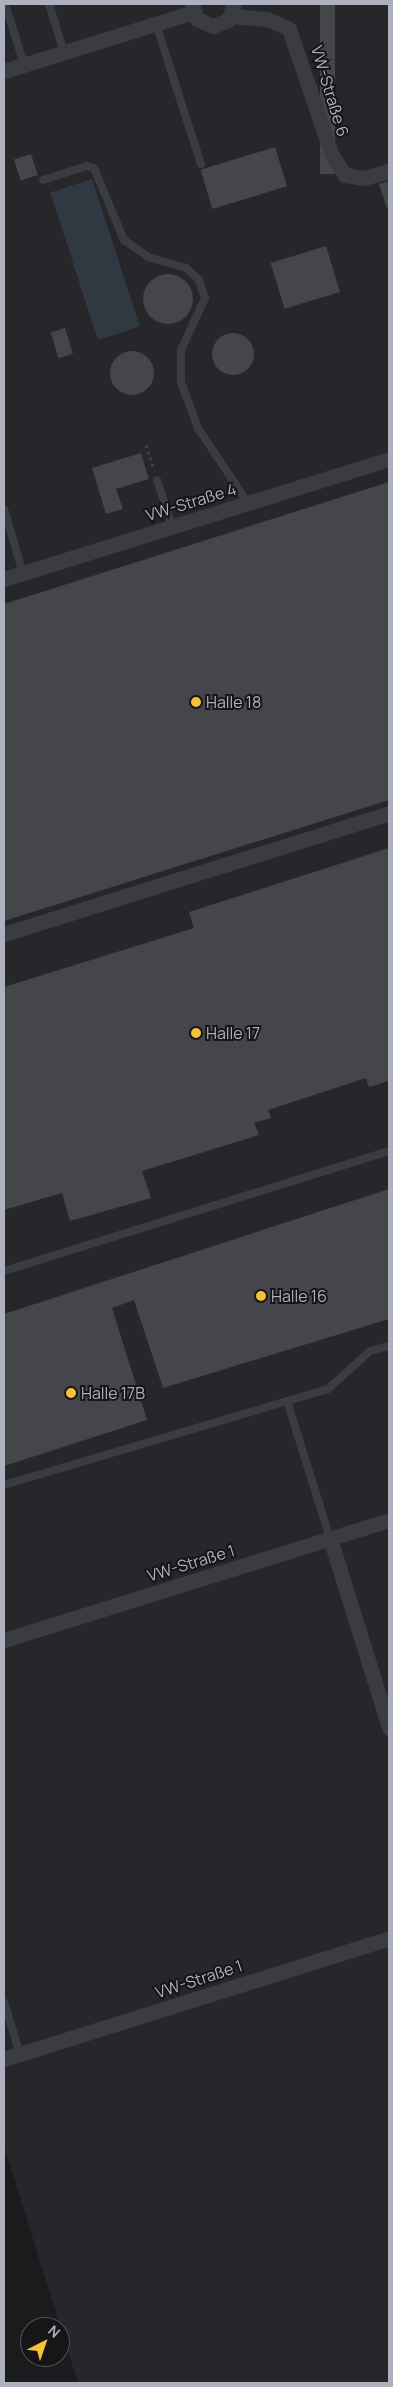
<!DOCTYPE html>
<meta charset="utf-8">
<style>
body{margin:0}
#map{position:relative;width:393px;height:2387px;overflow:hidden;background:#1b1b1d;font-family:Manrope,sans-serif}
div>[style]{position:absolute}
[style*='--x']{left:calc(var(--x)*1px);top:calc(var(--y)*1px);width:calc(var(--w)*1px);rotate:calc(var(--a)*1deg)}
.built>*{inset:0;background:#27262a}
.water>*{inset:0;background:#303942;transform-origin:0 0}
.building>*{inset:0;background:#45464a;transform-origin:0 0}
.round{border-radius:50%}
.path>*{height:3px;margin-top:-1.5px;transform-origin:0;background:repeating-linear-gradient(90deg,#414349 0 2.5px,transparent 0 6.5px)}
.service>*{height:8px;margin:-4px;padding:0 4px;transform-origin:4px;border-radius:4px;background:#3b3c42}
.minor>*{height:15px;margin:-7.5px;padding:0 7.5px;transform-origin:7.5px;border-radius:7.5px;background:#3b3c42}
.dots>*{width:14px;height:14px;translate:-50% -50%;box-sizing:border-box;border:2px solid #161518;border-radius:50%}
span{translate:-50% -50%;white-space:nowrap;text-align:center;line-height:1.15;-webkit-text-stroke:4px #161518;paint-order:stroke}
.street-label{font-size:16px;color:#adb1bd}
.poi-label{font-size:16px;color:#adb1bd}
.left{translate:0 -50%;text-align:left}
.frame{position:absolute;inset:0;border:5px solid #adb1bd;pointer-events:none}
.north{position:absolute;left:20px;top:2317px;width:50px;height:50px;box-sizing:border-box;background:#161518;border:1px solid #52535a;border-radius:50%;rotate:41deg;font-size:14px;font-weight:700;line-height:20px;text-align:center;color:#adb1bd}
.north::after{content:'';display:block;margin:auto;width:18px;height:22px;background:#f6c139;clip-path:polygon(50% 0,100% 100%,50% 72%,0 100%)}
</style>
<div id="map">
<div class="built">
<div style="clip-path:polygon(4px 4px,389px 4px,389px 2383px,78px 2383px,4px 2146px)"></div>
</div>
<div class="water">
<div style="left:92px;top:179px;width:155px;height:44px;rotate:72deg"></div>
</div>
<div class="building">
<div style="left:320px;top:4px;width:15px;height:170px"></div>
<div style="left:275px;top:147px;width:41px;height:78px;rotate:73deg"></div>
<div style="left:31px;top:154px;width:22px;height:18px;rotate:72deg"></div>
<div style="clip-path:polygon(389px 181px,389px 207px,387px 208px,379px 184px)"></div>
<div style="left:326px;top:246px;width:48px;height:58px;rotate:73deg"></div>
<div class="round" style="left:143px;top:274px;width:50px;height:50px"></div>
<div style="left:65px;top:328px;width:27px;height:15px;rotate:73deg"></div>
<div class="round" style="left:212px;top:333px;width:42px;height:42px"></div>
<div class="round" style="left:110px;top:351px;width:44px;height:44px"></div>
<div style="clip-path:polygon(141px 453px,149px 479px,116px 489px,123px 509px,106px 514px,92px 468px)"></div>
<div style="clip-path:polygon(389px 482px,389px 800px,4px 921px,4px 604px)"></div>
<div style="clip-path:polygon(389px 848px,389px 1081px,369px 1087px,366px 1078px,268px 1110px,271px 1118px,254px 1123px,259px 1135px,142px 1171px,151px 1198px,70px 1221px,62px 1193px,4px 1210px,4px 987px,194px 928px,189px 912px)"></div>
<div style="clip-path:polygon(389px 1189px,389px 1319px,163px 1388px,134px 1300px,112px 1308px,147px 1420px,4px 1466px,4px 1314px)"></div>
</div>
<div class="path">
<div style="--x:146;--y:445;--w:26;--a:72"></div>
</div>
<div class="service">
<div style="--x:5;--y:4;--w:63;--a:72.4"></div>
<div style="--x:49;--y:4;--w:50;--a:72.6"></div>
<div style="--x:156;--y:24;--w:147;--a:72.2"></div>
<div style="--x:43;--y:180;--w:46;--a:-17.7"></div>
<div style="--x:87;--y:166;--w:7;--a:16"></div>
<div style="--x:94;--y:168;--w:78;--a:67.4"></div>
<div style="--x:124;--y:240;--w:29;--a:35"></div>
<div style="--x:148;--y:257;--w:40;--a:16"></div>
<div style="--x:186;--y:268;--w:18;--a:43"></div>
<div style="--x:199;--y:280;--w:19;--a:72"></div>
<div style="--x:205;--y:298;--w:57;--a:114.8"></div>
<div style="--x:181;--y:350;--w:32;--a:90"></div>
<div style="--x:181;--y:382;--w:49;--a:69.7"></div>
<div style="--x:198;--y:428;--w:90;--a:56.3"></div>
<div style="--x:157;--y:480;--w:48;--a:71.9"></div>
<div style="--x:4;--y:509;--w:67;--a:73.5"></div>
<div style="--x:4;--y:1271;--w:403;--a:-17.3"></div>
<div style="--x:287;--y:1401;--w:144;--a:72.6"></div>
<div style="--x:4;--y:1485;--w:338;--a:-16.5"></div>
<div style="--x:328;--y:1389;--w:57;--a:-42.1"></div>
<div style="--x:370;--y:1351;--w:20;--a:-15"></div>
<div style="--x:4;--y:2002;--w:54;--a:72.9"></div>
</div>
<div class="minor">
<div style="--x:192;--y:4;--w:16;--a:72"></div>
<div style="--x:197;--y:19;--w:17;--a:24"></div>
<div style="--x:213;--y:26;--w:16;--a:-22"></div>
<div style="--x:228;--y:20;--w:17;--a:-69"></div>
<div style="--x:231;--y:16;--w:36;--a:5"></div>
<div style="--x:267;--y:19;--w:24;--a:24"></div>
<div style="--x:289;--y:29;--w:133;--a:71.2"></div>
<div style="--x:332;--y:155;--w:24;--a:57"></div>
<div style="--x:345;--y:175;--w:19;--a:9"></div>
<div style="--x:364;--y:178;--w:26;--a:-16"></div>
<div style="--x:4;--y:71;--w:198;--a:-17.3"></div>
<div style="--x:4;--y:579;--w:403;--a:-17.3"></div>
<div style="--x:4;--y:934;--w:404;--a:-17.4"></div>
<div style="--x:330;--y:1538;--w:199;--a:72.7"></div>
<div style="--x:4;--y:1640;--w:403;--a:-17.3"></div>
<div style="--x:4;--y:2059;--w:404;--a:-17.4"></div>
</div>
<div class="dots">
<div style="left:196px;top:702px;background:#f6c139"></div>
<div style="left:196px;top:1033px;background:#f6c139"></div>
<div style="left:261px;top:1296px;background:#f6c139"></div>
<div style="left:71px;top:1393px;background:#f6c139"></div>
</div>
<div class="street-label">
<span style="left:330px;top:91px;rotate:73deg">VW-Straße 6</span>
<span style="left:191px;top:502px;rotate:-17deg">VW-Straße 4</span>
<span style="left:191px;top:1563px;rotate:-17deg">VW-Straße 1</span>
<span style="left:199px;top:1979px;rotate:-18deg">VW-Straße 1</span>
</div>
<div class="poi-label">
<span class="left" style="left:206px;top:702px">Halle 18</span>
<span class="left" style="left:206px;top:1033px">Halle 17</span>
<span class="left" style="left:271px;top:1296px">Halle 16</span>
<span class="left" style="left:81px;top:1393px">Halle 17B</span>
</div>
<div class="frame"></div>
<div class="north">N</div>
</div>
